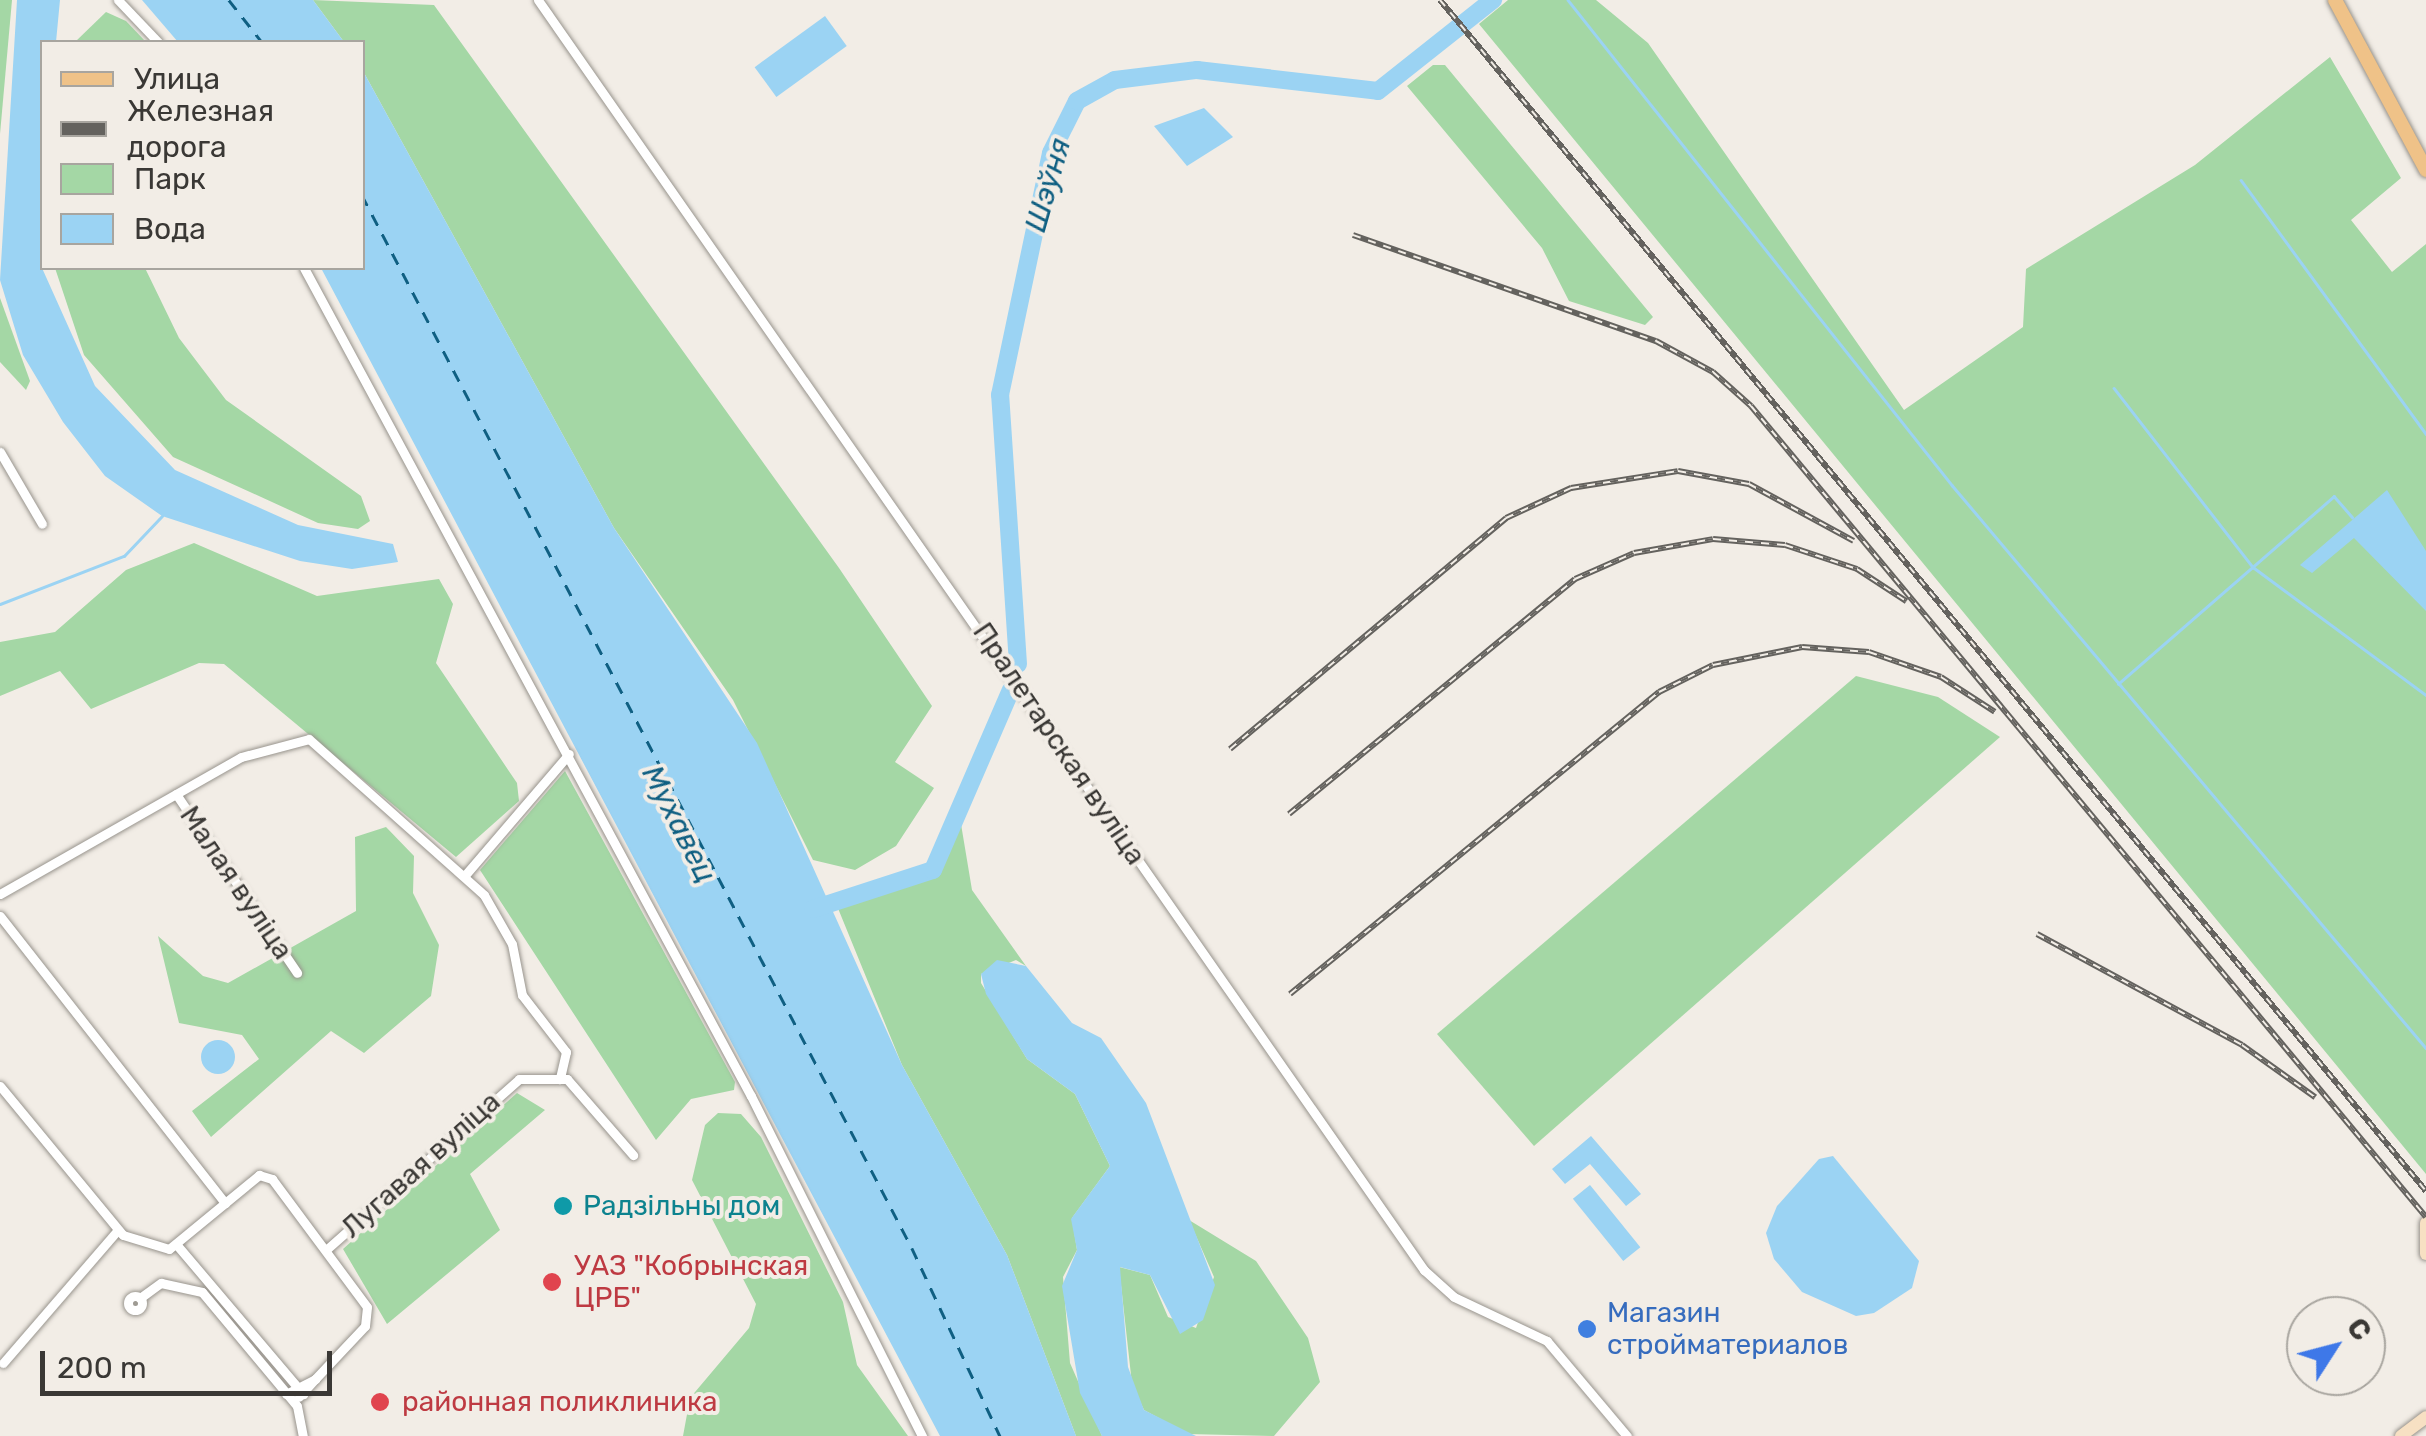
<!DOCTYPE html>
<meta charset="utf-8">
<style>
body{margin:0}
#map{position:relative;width:2426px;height:1436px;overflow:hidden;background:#f2ede6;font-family:Rubik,sans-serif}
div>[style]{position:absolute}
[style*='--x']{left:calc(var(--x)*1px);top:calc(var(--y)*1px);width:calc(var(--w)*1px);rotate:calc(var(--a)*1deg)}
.green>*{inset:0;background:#a4d7a5}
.water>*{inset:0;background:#9bd3f3;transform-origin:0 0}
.round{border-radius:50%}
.stream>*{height:2.5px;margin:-1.25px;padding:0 1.25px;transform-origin:1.25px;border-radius:1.25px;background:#9bd3f3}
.river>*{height:18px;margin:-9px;padding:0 9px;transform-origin:9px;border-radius:9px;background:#9bd3f3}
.ferry>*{height:2.5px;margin-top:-1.25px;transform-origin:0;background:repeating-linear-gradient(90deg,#0f5f82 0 12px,transparent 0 22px)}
.roads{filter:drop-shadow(0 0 2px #98948d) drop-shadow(0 0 2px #98948d)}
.minor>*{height:9px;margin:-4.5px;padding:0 4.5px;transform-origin:4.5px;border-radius:4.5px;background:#fff}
.minor>.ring{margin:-4.5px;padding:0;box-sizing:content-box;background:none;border:9px solid #fff;border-radius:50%}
.secondary>*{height:12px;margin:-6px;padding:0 6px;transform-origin:6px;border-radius:6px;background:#f7e0c3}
.primary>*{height:14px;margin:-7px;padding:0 7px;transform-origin:7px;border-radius:7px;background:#efc288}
.rail>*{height:6px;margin-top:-3px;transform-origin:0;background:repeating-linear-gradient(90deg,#f2ede6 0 8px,#64625e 0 16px);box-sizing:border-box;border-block:2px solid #64625e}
.dots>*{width:28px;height:28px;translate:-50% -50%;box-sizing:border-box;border:5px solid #f2ede6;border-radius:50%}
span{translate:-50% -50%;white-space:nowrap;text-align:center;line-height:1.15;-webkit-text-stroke:8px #f2ede6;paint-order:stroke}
.street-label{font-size:28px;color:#3a3835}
.culture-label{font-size:28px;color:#0d838f}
.left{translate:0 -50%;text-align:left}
.health-label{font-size:28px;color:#be3a42}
.shop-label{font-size:28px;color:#366cbe}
.water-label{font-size:30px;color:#0f5f82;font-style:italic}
.legend{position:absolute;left:40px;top:40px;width:325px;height:230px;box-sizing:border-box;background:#f2ede6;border:2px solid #a8a59f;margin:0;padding:12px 18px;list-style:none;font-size:30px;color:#3a3835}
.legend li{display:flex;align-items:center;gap:20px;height:50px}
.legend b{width:50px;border:2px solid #a8a59f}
.north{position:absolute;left:2286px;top:1296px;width:100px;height:100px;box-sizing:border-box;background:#f2ede6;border:2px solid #a8a59f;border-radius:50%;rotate:54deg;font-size:28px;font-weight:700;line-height:40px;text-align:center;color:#3a3835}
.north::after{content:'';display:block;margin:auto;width:35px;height:45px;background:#3e78e8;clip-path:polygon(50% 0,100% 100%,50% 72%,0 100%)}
.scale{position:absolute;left:40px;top:1351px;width:292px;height:45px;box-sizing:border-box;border:5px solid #3a3835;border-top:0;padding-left:12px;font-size:30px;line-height:35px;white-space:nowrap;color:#3a3835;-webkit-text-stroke:8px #f2ede6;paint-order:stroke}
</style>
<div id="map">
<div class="green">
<div style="clip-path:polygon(0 0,12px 0,0 134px)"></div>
<div style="clip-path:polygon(313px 0,434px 5px,839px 568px,932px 706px,895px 762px,934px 788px,896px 846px,855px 870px,813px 860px,733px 700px,614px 528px,363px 71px,362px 42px,344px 42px)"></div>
<div style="clip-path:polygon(1508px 0,1596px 0,1648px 43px,1904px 410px,2023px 327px,2026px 269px,2195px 165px,2330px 57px,2401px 178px,2351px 220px,2392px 272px,2426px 244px,2426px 1174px,1479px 24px)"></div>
<div style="clip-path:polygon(106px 12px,126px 21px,146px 42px,75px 42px)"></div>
<div style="clip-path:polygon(1433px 65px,1445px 65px,1653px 317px,1645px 325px,1569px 301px,1542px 248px,1407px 86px)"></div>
<div style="clip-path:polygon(55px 268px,145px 268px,179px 338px,226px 400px,361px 496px,370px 521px,358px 529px,318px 523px,173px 457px,84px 355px)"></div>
<div style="clip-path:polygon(0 298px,30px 381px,26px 390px,0 362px)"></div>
<div style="clip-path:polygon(194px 543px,317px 596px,439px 579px,453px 604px,436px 663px,517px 783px,519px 801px,456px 857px,224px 664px,199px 663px,91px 709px,60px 671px,0 696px,0 642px,55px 632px,126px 570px)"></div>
<div style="clip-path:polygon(1856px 676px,1938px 697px,2000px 737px,1534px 1146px,1437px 1034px)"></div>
<div style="clip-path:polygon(565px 771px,735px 1082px,734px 1090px,691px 1099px,656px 1140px,480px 870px)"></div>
<div style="clip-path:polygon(960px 818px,972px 890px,1026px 966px,1016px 960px,981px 974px,981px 983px,1027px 1059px,1075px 1094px,1110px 1166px,1072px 1218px,1077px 1250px,1063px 1277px,1070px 1363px,1102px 1436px,1076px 1436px,1007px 1255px,902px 1065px,835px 901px,933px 870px)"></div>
<div style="clip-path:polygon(386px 827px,414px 856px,413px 893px,439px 945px,431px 996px,364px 1053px,331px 1031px,211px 1137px,192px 1111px,259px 1059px,242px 1035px,179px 1023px,158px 936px,203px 976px,228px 983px,356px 911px,355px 837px)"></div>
<div style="clip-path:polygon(517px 1093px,545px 1110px,470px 1174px,500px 1230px,387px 1324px,343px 1249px)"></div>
<div style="clip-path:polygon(718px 1113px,741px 1114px,761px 1137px,843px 1302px,857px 1365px,908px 1436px,683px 1436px,690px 1398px,749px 1328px,756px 1304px,692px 1180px,705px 1125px)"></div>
<div style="clip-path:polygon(1189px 1220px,1256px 1261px,1308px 1338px,1320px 1382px,1274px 1436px,1188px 1434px,1144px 1410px,1132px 1384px,1119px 1267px,1150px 1275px,1168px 1317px,1196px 1328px,1214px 1277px)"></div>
</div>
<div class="water">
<div style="clip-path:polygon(17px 0,60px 0,56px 42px,42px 42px,42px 268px,95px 386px,175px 470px,298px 525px,393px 544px,398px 562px,352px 569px,300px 561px,162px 516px,105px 476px,63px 422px,23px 355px,0 280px)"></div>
<div style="clip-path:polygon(142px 0,313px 0,344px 42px,178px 42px)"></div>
<div style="left:825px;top:16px;width:37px;height:87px;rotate:54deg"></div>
<div style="clip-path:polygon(363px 71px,614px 528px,757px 743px,902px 1065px,1007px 1255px,1076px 1436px,940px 1436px,321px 268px,362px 268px)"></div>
<div style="clip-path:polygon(1204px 108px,1233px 137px,1187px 166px,1154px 126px)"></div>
<div style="clip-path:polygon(2387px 490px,2426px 551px,2426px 611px,2354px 538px,2312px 573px,2300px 565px)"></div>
<div style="clip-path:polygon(997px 960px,1026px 966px,1072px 1023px,1101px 1038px,1146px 1103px,1215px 1285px,1203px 1320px,1180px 1334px,1150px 1275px,1120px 1267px,1128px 1367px,1144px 1410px,1196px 1436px,1102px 1436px,1080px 1393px,1062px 1286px,1077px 1250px,1071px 1219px,1110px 1166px,1075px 1094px,1027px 1059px,986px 994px,981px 974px)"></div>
<div class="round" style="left:201px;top:1040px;width:34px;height:34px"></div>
<div style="clip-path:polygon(1591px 1136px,1641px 1194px,1626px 1206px,1590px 1164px,1565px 1184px,1552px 1169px)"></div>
<div style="clip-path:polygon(1833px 1156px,1919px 1261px,1912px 1288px,1874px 1313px,1856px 1316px,1802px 1292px,1774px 1259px,1766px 1233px,1777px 1206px,1819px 1159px)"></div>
<div style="left:1590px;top:1185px;width:80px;height:22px;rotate:51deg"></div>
</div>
<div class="stream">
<div style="--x:1568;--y:0;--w:619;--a:51.63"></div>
<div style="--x:1952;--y:485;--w:736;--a:49.91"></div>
<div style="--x:2241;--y:180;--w:314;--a:53.9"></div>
<div style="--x:2114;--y:388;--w:227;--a:52.2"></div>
<div style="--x:2253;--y:567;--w:215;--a:36.5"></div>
<div style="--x:0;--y:604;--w:133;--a:-21.2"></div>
<div style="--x:124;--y:556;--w:55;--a:-46.5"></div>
<div style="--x:2118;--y:684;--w:286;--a:-41"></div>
<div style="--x:2334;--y:496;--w:28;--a:49"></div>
</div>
<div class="river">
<div style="--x:1018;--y:664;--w:270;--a:-93.8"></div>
<div style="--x:1000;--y:395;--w:247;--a:-78.1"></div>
<div style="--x:1051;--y:153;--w:58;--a:-63.4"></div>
<div style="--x:1077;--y:101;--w:43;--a:-28.9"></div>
<div style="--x:1115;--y:80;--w:83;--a:-7"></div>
<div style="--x:1197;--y:70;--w:182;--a:6.6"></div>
<div style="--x:1378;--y:91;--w:147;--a:-38.4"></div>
<div style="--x:813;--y:909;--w:126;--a:-18"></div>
<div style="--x:933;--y:870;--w:196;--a:-66.6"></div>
</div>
<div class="ferry">
<div style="--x:229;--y:0;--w:53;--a:51.8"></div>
<div style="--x:362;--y:195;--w:1188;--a:62.42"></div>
<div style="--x:912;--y:1248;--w:208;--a:64.9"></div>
</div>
<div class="roads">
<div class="minor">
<div style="--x:118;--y:0;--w:58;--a:46.4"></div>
<div style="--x:538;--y:0;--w:1549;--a:55.1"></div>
<div style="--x:1424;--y:1270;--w:40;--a:42"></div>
<div style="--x:1454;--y:1297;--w:103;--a:25.3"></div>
<div style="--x:1547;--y:1341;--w:124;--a:49.9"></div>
<div style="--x:304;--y:268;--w:941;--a:61.64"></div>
<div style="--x:751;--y:1096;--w:381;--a:63.3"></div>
<div style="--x:0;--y:452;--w:83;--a:59.7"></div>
<div style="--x:176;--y:794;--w:216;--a:55.9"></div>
<div style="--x:466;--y:874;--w:158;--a:-49.4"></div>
<div style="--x:0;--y:894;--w:277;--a:-29.6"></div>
<div style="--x:241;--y:757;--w:70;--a:-14.8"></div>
<div style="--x:309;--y:739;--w:234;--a:41.7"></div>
<div style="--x:484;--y:895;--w:56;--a:60.3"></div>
<div style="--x:512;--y:944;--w:52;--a:78.9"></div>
<div style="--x:522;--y:995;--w:72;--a:52.3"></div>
<div style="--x:566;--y:1052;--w:28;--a:103"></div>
<div style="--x:0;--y:916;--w:365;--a:51.9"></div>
<div style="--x:0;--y:1086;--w:193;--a:50.5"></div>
<div style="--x:123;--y:1235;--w:48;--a:16.9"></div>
<div style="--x:169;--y:1249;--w:117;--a:-39.4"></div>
<div style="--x:259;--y:1175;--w:14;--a:17"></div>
<div style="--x:272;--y:1179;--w:159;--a:53.4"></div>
<div style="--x:367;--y:1307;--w:19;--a:96"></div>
<div style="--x:365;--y:1326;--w:73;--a:133.3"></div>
<div style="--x:176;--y:1244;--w:197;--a:49.7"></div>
<div style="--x:327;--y:1249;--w:256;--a:-41.5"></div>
<div style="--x:519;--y:1079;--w:48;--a:0"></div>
<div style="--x:567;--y:1079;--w:101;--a:49"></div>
<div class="ring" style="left:128px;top:1296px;width:5px;height:5px"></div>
<div style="--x:140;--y:1298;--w:26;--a:-36"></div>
<div style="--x:161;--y:1283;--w:42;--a:12.4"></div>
<div style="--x:202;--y:1292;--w:148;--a:50.2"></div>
<div style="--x:297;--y:1406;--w:31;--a:79"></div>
<div style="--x:3;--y:1363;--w:173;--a:-49.2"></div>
<div style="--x:286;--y:1394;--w:33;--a:-27"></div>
<div style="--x:315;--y:1379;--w:24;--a:132"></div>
</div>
<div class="secondary">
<div style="--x:2426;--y:1223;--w:31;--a:90"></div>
<div style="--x:2401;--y:1436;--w:31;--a:-37"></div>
</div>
<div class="primary">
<div style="--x:2335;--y:0;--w:193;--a:61.8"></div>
</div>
</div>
<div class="rail">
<div style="--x:1440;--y:0;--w:1546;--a:50.38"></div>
<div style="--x:1353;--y:235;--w:321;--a:19.3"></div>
<div style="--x:1656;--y:341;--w:65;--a:28.5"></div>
<div style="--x:1713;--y:372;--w:51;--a:41.8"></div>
<div style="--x:1751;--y:406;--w:1055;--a:50.23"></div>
<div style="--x:1230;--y:749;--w:360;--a:-39.9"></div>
<div style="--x:1506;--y:518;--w:72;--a:-24.8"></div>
<div style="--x:1571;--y:488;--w:108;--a:-9"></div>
<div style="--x:1678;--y:471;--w:72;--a:10.4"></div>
<div style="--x:1749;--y:484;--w:119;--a:28.5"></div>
<div style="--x:1289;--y:814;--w:370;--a:-39.4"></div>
<div style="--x:1575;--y:579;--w:64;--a:-23.8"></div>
<div style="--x:1634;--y:553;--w:80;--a:-10"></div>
<div style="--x:1713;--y:539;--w:72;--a:4.8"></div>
<div style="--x:1785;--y:545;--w:76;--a:18.4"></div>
<div style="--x:1857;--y:569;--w:59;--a:33.1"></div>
<div style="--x:2037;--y:934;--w:233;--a:28.4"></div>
<div style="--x:2242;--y:1045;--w:90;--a:35.5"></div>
<div style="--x:1290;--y:994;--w:477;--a:-39.3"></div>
<div style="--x:1659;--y:692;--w:60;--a:-26.6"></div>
<div style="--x:1713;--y:665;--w:91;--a:-11.4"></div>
<div style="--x:1802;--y:647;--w:67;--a:4.3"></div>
<div style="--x:1869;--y:652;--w:76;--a:19.1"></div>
<div style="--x:1941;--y:677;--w:64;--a:32.9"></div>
</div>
<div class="dots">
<div style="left:563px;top:1206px;background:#0f9aa8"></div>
<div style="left:552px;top:1282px;background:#e0444e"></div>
<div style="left:1587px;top:1329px;background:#3f7fe0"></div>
<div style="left:380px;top:1402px;background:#e0444e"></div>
</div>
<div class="street-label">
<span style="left:1059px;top:744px;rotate:56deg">Пралетарская вуліца</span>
<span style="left:236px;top:883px;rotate:56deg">Малая вуліца</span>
<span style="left:421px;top:1165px;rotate:-42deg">Лугавая вуліца</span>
</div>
<div class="culture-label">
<span class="left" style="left:583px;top:1206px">Радзільны дом</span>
</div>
<div class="health-label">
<span class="left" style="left:574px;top:1282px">УАЗ "Кобрынская<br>ЦРБ"</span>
<span class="left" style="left:402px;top:1402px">районная поликлиника</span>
</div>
<div class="shop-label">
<span class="left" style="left:1607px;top:1329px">Магазин<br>стройматериалов</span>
</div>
<div class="water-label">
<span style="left:1048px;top:185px;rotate:-74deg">Шэўня</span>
<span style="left:679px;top:824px;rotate:63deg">Мухавец</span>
</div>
<ul class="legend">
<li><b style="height:12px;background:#efc288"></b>Улица</li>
<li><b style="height:12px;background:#64625e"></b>Железная дорога</li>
<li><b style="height:28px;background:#a4d7a5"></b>Парк</li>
<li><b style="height:28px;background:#9bd3f3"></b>Вода</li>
</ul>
<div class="north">С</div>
<div class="scale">200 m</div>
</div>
